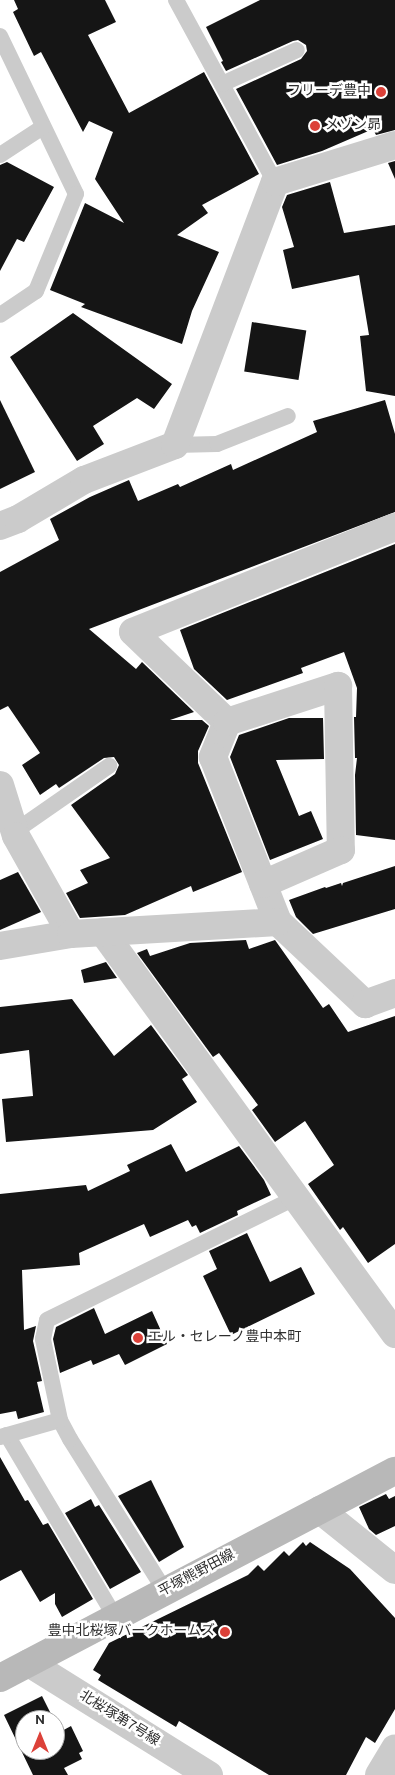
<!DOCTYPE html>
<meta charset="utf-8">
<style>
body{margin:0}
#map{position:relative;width:395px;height:1775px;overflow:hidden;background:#fff;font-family:Overpass,"Noto Sans JP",sans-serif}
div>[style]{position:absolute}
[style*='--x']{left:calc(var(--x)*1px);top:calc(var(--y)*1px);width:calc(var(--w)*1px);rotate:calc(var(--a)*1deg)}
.building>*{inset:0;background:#151515;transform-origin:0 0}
.lane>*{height:16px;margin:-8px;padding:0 8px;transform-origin:8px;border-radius:8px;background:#cbcbcb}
.street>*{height:28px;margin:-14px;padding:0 14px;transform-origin:14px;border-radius:14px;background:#cbcbcb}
.secondary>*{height:28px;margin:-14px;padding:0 14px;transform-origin:14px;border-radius:14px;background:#b8b8b8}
.dots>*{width:14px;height:14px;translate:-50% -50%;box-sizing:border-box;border:2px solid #fff;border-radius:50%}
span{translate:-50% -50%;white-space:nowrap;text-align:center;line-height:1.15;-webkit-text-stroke:5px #fff;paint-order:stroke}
.poi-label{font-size:14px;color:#2e2e2e}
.right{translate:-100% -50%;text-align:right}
.left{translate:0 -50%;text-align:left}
.street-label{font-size:14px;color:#2e2e2e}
.north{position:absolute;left:15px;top:1710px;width:50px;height:50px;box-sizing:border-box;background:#fff;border:1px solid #ababab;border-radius:50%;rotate:0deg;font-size:14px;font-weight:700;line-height:20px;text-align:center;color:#2e2e2e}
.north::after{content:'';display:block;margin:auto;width:18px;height:22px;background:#dc4139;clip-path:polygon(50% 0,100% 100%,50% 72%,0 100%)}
</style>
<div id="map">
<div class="building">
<div style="clip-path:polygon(14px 0,105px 0,116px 22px,88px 35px,129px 113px,204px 72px,259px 174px,202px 205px,208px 213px,177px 235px,219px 252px,192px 311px,182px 344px,81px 307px,85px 304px,50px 290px,85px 203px,124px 223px,95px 179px,113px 132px,89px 121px,83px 132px,41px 52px,34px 56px,13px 12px,18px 9px)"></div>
<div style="clip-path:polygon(260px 0,395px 0,395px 130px,376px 135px,373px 129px,322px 151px,277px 165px,236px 89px,301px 59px,307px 51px,306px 45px,298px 40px,293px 41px,226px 71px,221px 62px,223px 61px,206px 27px)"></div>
<div style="clip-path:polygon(395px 161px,395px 179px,388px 163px)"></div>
<div style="clip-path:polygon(7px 162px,54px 187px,24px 242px,17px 239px,0 271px,0 165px)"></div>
<div style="clip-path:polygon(330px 182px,344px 233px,395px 225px,395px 396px,366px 391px,360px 336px,369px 335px,359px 275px,292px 289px,283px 250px,294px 247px,282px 207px,287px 195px)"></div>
<div style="clip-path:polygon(73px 313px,172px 384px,154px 409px,137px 398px,93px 426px,104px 444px,77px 461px,10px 357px)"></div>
<div style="left:252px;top:322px;width:55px;height:50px;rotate:9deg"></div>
<div style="clip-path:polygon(0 400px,35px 472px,0 489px)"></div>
<div style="clip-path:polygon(385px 400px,395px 434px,395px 512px,89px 629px,136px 669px,142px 662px,194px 712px,170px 720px,202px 720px,209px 726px,198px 751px,198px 763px,242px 872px,193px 892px,191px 886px,125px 915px,80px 918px,66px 893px,88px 883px,80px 870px,110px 858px,71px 805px,115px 774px,119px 765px,114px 757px,104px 758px,59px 788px,56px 784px,40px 795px,22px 765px,40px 753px,8px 706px,0 710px,0 572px,59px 540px,50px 519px,90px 497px,129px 480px,138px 501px,178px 484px,180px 487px,231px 464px,233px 470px,317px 432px,313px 421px)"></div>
<div style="clip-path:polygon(395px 544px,395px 840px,356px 835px,355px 775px,357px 758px,355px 758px,354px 717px,356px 717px,357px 688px,344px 652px,301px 668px,303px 673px,227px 700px,194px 669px,180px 630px)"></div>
<div style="clip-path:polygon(289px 718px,323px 718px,324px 759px,276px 760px,299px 816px,311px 811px,323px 839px,270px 860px,230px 757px,239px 735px)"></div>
<div style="clip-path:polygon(395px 866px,395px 909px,313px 934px,296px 917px,289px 900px,325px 887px,326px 888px,341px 883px,342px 886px,343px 883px)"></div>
<div style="clip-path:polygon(18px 872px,41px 912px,0 930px,0 880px)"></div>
<div style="clip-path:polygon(246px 940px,249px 949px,275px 940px,323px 1008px,329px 1004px,348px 1032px,395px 1016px,395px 1244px,368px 1263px,343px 1227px,340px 1230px,308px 1184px,334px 1165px,305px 1121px,275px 1142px,252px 1110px,258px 1105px,219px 1053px,213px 1057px,137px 953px,147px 949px,150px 956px,190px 943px)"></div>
<div style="clip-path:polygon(106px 962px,117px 978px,84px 983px,81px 970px)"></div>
<div style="clip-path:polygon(72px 999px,114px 1056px,151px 1025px,188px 1075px,182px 1079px,197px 1102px,153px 1130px,6px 1142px,2px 1099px,33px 1096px,29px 1050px,0 1054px,0 1007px)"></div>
<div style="clip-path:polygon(171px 1144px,186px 1172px,239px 1146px,264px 1180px,271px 1195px,237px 1211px,238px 1215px,200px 1233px,196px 1225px,192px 1227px,188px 1220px,150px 1237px,144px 1224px,79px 1253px,80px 1265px,22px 1270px,24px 1330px,36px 1326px,33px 1341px,42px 1381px,37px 1382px,44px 1412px,18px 1419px,16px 1411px,0 1414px,0 1194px,86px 1185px,88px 1191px,130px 1171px,127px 1165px)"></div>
<div style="clip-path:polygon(247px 1233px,270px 1282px,301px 1267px,315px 1294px,231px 1335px,203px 1276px,217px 1269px,209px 1251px)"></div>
<div style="clip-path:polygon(94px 1308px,105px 1334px,152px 1311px,167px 1344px,125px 1365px,119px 1354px,93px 1365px,91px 1360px,60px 1373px,53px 1339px,56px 1327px)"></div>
<div style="clip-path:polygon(0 1457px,25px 1501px,28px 1500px,43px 1525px,48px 1523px,93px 1599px,62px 1617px,55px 1604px,55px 1593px,40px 1602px,21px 1570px,0 1581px)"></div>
<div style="clip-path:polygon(151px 1480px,184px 1547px,159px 1562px,118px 1496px)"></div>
<div style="clip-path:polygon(386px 1494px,389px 1499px,395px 1496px,395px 1526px,376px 1535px,369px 1529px,359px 1507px)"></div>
<div style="clip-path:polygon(91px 1499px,95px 1507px,99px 1505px,141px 1572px,110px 1589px,65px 1513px)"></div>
<div style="clip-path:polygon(303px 1542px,306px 1546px,310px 1542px,350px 1569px,395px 1618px,395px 1709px,375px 1743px,366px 1737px,346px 1775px,269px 1775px,179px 1721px,176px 1727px,98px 1680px,101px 1675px,93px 1670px,109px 1643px,248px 1575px,258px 1565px,264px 1571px,284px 1551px,289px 1556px)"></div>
<div style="clip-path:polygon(42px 1696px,54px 1720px,25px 1720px,25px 1750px,55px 1750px,55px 1722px,60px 1732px,71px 1726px,83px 1751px,79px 1753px,82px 1759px,64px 1768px,68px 1775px,33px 1775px,4px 1715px)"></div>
</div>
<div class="lane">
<div style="--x:176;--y:0;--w:207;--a:61.5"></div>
<div style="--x:0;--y:36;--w:175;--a:64.3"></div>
<div style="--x:76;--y:194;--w:105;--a:112.4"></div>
<div style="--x:36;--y:291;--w:43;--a:146.3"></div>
<div style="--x:222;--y:84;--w:82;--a:-24.4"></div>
<div style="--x:0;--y:155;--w:51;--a:-33.1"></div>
<div style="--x:175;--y:445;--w:42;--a:-1.4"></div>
<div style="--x:217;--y:444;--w:76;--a:-21.5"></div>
<div style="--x:14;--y:832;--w:116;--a:-34.8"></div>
<div style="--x:7;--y:1435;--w:212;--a:59.3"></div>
<div style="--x:0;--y:1437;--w:62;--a:-15.8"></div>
<div style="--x:165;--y:1591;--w:179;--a:-122"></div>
<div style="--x:70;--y:1439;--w:21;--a:-118"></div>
<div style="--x:60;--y:1420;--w:83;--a:-101.9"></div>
<div style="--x:43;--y:1339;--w:19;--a:-78"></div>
<div style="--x:47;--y:1320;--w:276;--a:-26.2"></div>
</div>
<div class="street">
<div style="--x:0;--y:526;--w:19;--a:-21"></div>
<div style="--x:18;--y:519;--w:77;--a:-30.6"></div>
<div style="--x:84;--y:480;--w:97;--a:-21"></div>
<div style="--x:175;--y:445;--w:281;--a:-69.2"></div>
<div style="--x:275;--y:182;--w:126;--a:-17.1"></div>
<div style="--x:395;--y:527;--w:282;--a:158.2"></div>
<div style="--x:133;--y:632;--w:130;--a:43.8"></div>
<div style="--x:227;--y:722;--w:38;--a:112"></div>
<div style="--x:213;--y:757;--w:177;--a:68.5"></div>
<div style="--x:278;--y:922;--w:120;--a:43.3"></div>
<div style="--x:365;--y:1004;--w:32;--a:-20"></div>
<div style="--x:227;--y:722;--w:117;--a:-18"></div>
<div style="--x:338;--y:686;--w:164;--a:89"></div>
<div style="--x:341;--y:850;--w:85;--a:156.4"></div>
<div style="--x:0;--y:785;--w:53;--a:72.6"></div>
<div style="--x:16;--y:836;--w:112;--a:60.7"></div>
<div style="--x:103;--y:932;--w:497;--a:54"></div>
<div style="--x:0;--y:946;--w:72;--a:-9.6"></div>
<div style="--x:71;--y:934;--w:207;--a:-3.3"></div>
<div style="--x:320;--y:1510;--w:96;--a:38.7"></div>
<div style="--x:29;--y:1663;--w:212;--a:31.9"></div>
<div style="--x:379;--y:1775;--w:31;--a:-59"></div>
</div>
<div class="secondary">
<div style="--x:0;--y:1678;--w:446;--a:-27.7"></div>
</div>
<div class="dots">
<div style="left:381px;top:92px;background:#dc4139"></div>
<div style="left:315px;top:126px;background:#dc4139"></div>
<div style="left:138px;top:1338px;background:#dc4139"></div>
<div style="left:225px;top:1632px;background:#dc4139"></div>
</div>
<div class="poi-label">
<span class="right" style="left:371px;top:92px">フリーデ豊中</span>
<span class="left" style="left:325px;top:126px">メゾン昴</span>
<span class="left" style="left:148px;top:1338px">エル・セレーノ豊中本町</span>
<span class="right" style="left:215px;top:1632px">豊中北桜塚バークホームズ</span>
</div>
<div class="street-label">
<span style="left:197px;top:1574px;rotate:-28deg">平塚熊野田線</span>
<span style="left:119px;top:1719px;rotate:32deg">北桜塚第7号線</span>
</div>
<div class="north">N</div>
</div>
